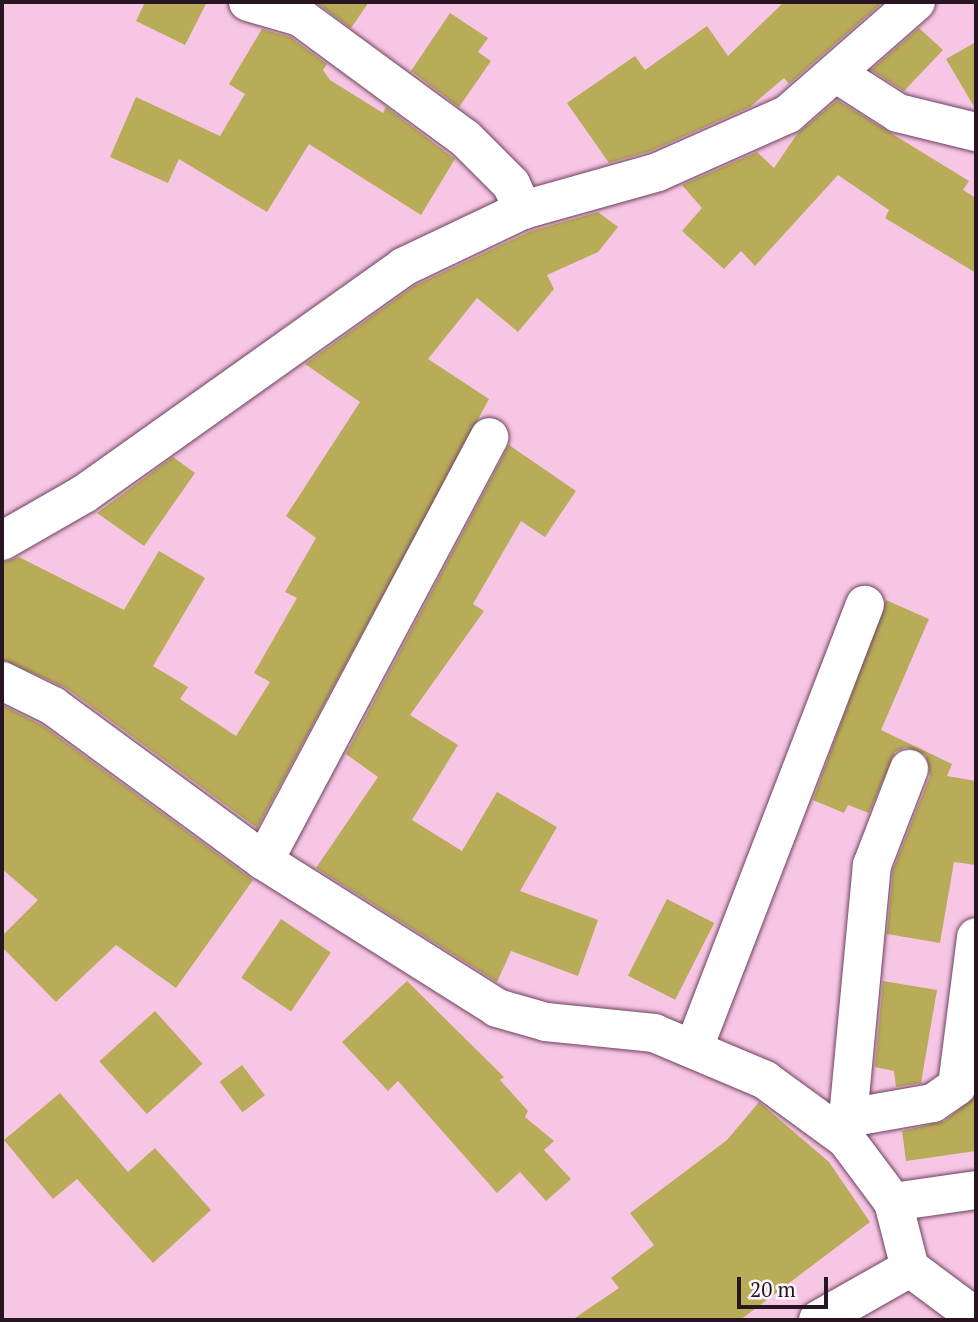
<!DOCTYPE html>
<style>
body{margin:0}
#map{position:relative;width:978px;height:1322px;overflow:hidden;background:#f8c6e5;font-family:"PT Serif",serif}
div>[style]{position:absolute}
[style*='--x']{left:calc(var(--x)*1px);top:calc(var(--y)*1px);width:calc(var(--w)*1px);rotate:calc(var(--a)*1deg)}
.building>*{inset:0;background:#b9ac58;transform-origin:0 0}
.roads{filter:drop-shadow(0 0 2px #6c425e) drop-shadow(0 0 2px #6c425e)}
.minor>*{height:38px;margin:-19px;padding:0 19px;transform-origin:19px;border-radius:19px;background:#fff}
span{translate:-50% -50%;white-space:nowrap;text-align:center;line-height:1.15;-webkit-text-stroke:7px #fcf7fa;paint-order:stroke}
.frame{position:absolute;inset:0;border:4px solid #271621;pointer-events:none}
.scale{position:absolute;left:737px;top:1277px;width:91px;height:32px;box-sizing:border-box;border:4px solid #271621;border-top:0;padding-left:9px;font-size:21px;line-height:24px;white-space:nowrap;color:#271621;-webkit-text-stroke:5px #fcf7fa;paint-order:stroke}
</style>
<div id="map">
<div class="building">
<div style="clip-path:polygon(145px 2px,207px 2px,185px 45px,136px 21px)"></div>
<div style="clip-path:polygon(316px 2px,369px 2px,351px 28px)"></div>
<div style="clip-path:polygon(784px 2px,883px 2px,789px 84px,784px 78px,750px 107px,651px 151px,609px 163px,567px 103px,635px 56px,645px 70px,707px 26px,728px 56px)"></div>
<div style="clip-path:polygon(450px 13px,488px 38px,478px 52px,491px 61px,459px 107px,411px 71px)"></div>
<div style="clip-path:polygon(919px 28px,943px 50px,904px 91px,871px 70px)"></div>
<div style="clip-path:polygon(262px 29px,290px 37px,327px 64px,323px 70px,330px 80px,383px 113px,386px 107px,455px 159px,421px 215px,309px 144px,267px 212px,179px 159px,168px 183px,110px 157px,136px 97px,220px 136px,245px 94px,229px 84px)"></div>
<div style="clip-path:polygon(976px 42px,976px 110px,946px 59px)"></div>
<div style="clip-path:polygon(837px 100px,969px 181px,963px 190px,976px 198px,976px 273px,885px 218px,889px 210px,838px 175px,755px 266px,741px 251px,724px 269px,682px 231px,702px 208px,682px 185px,757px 152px,774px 168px,797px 134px)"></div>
<div style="clip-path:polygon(598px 212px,618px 227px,598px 252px,547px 275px,554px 289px,518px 332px,477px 298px,428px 359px,489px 399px,257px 828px,66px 688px,2px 659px,2px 563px,19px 557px,124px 610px,159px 551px,205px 578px,153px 666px,188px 687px,180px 699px,236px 736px,270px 682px,254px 673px,297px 598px,285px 592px,316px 538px,286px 516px,360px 402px,305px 364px,414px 286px,531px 231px)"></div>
<div style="clip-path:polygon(509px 445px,576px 491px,545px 537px,521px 521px,473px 604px,484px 611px,410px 715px,458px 745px,412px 820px,462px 851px,497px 792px,557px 827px,520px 891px,598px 920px,578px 976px,511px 951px,497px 982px,316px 868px,378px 777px,346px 754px)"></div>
<div style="clip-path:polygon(173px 457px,195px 473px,144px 546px,97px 513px)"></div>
<div style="clip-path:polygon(886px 600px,929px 619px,881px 730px,952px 764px,947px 776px,976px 781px,976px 865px,954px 862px,940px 943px,887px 934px,893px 870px,930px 776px,926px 755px,906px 747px,895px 752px,869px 813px,848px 805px,844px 813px,813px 800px)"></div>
<div style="clip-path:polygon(2px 705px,42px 725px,253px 880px,176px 988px,116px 945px,56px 1002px,2px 947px,2px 936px,38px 900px,2px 869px)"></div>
<div style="left:667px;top:899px;width:53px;height:86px;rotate:27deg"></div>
<div style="left:281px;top:919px;width:60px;height:71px;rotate:34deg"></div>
<div style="clip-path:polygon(407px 981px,504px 1077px,500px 1080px,528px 1111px,525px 1117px,554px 1141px,544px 1150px,571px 1179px,546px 1201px,520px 1172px,497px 1193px,398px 1081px,388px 1091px,342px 1042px)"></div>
<div style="clip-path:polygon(883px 981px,937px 990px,921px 1083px,896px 1087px,894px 1071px,875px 1067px)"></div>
<div style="left:155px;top:1011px;width:71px;height:75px;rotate:48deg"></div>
<div style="left:242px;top:1065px;width:38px;height:28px;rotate:53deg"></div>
<div style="clip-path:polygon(60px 1093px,128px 1172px,155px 1148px,211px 1210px,153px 1263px,77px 1179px,53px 1199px,4px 1140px)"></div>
<div style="clip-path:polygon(976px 1096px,976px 1151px,906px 1161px,902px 1131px,945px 1121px)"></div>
<div style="clip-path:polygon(759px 1102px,829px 1162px,870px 1222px,740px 1320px,572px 1320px,619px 1288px,611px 1278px,654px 1245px,630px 1213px,727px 1140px)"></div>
</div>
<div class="roads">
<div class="minor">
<div style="--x:248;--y:2;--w:54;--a:16.1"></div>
<div style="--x:300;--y:17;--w:205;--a:36.3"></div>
<div style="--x:465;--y:138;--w:65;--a:45"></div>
<div style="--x:511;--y:184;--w:29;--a:65"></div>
<div style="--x:837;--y:74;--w:72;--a:32.6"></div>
<div style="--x:898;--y:113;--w:80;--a:13.7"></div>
<div style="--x:2;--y:541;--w:95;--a:-29.8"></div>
<div style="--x:84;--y:494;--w:392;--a:-35.4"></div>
<div style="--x:403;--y:267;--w:133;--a:-25.4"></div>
<div style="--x:523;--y:210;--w:140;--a:-15.7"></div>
<div style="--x:658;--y:172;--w:142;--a:-24"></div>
<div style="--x:788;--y:114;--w:170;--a:-41.2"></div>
<div style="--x:2;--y:681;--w:57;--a:26.1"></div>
<div style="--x:53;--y:706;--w:262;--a:36.3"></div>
<div style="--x:264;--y:861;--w:275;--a:32.2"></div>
<div style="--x:497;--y:1008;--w:51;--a:15.9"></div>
<div style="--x:546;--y:1022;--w:109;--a:5.8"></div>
<div style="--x:654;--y:1033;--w:121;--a:22.9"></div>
<div style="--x:765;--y:1080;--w:100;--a:36.1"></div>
<div style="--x:846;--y:1139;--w:79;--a:53.3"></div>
<div style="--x:893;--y:1202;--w:68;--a:75.6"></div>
<div style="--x:910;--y:1268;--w:82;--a:36.6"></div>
<div style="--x:264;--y:861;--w:480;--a:-62"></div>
<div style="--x:695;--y:1045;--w:472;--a:-68.9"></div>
<div style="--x:848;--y:1118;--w:86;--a:-10"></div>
<div style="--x:933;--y:1103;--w:29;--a:-35"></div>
<div style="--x:957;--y:1086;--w:150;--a:-82.7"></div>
<div style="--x:846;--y:1139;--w:275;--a:-84.6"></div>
<div style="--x:872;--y:865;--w:103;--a:-68.9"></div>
<div style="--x:893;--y:1202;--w:84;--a:-8.2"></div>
<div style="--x:818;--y:1320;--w:106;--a:-29.5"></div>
</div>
</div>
<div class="frame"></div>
<div class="scale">20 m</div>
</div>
